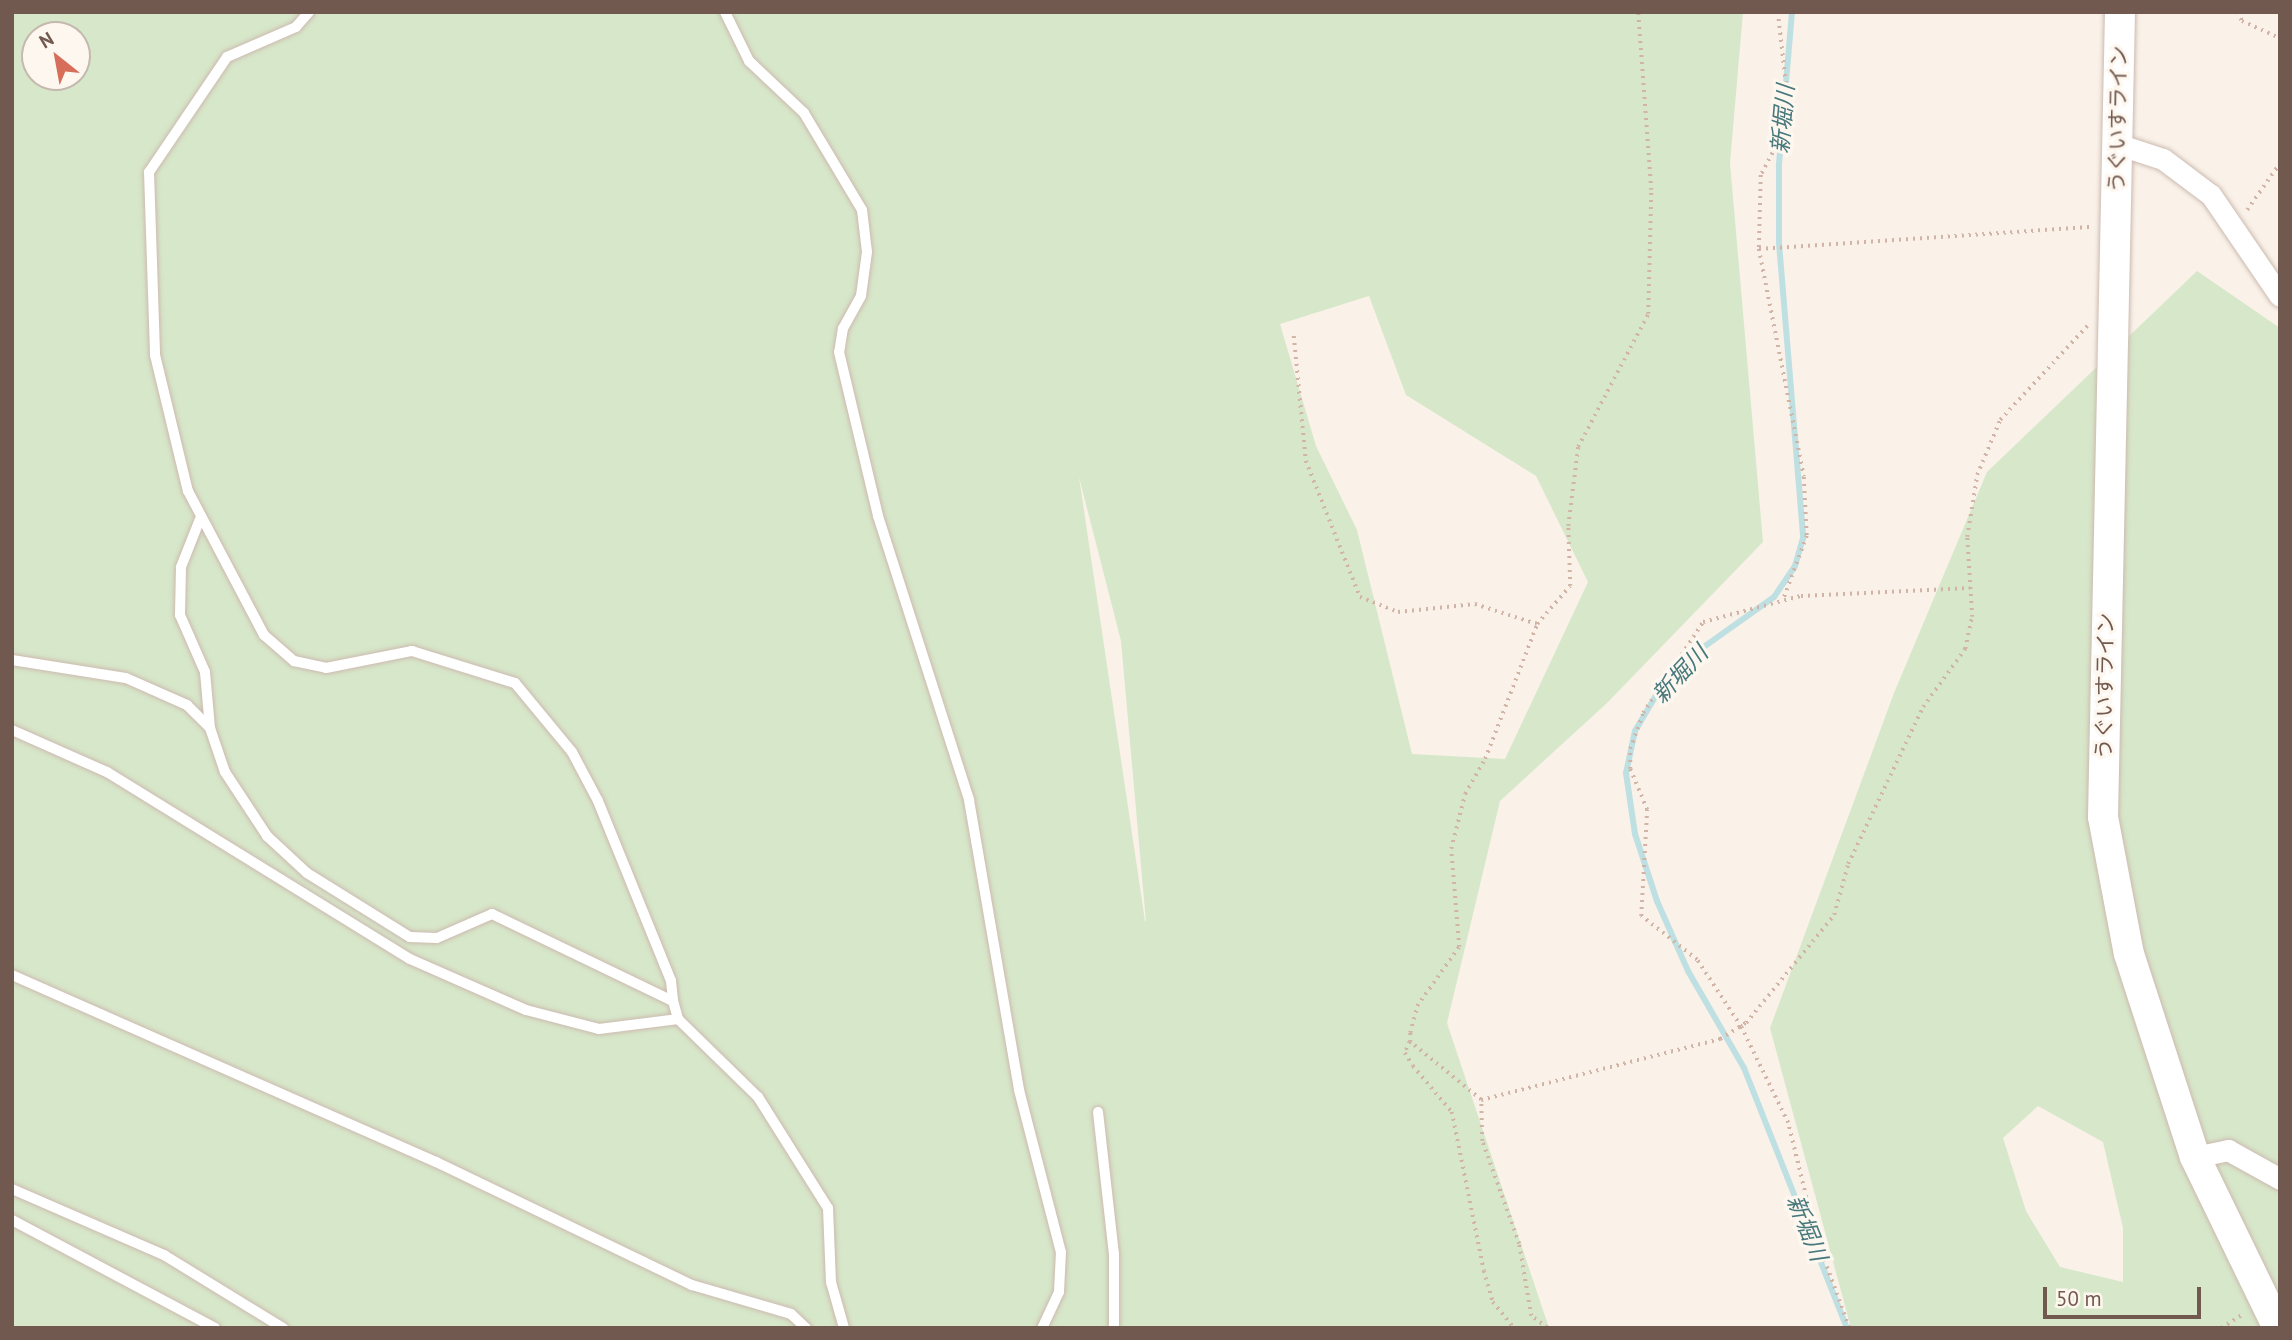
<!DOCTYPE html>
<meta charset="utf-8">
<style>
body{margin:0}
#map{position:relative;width:2292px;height:1340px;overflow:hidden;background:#faf2e9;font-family:"PT Sans","Noto Sans JP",sans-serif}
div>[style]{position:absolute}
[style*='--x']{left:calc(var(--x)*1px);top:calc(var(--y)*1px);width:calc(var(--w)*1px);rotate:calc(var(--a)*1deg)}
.green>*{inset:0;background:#d7e7c9}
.stream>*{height:6px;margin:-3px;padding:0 3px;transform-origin:3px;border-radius:3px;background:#bfe0e2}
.path>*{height:3.5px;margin-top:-1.75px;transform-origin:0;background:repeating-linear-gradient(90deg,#d2b4a7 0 2px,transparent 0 7px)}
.roads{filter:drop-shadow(0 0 2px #ccbab0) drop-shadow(0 0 2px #ccbab0)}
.lane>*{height:10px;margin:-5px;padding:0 5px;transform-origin:5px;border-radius:5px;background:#fff}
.street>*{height:21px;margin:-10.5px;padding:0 10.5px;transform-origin:10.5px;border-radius:10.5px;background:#fff}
.secondary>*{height:30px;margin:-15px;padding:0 15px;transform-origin:15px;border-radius:15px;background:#fff}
span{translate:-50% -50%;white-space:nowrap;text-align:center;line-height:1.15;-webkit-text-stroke:6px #fdf7ef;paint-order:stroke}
.street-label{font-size:21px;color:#72594f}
.water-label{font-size:23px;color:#47787c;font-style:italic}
.frame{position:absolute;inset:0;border:14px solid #72594f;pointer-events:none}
.north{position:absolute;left:21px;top:21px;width:70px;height:70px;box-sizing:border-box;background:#fdf7ef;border:2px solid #c5b8af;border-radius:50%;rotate:329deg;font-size:19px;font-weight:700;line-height:28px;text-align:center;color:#72594f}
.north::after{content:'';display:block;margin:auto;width:24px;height:32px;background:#d76d5b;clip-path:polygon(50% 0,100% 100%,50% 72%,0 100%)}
.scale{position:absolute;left:2043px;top:1287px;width:158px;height:32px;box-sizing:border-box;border:4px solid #72594f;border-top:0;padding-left:9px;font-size:21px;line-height:24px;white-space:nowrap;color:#72594f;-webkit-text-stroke:5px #fdf7ef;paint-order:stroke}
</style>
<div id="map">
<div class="green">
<div style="clip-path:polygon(evenodd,12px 12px,1743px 12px,1730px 163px,1763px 542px,1607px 703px,1500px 801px,1447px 1023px,1549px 1328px,12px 1328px,12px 12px,35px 35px,77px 35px,77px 77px,35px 77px,35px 35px,12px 12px,1369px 296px,1406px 395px,1536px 476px,1588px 582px,1505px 759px,1412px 754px,1357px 530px,1316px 446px,1280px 324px,1369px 296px,12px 12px,1079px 477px,1121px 641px,1146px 922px,1145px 921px,1079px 477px)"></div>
<div style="clip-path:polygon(evenodd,2197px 271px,2280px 328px,2280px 1328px,1851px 1328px,1770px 1028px,1894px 693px,1987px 472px,2197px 271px,2038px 1106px,2103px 1142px,2123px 1228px,2123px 1282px,2060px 1267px,2026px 1211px,2003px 1138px,2038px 1106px)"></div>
</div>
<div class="stream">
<div style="--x:1792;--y:12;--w:154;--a:94.9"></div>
<div style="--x:1779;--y:165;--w:78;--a:90"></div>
<div style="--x:1779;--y:243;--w:296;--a:85.3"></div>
<div style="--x:1803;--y:538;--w:29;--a:106"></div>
<div style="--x:1795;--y:566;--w:37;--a:124"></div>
<div style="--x:1774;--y:597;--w:102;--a:144.6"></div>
<div style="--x:1691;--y:656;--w:49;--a:132.5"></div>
<div style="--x:1658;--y:692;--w:45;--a:120.5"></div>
<div style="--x:1635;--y:731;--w:43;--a:102.1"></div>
<div style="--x:1626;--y:773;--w:62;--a:81.6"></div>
<div style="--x:1635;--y:834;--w:71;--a:71.8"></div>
<div style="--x:1657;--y:901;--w:77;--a:66.1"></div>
<div style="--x:1688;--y:971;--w:112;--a:60"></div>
<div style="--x:1744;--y:1068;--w:280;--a:68.4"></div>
</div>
<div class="path">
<div style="--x:1778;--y:12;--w:80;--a:83.5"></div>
<div style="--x:1787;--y:91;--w:57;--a:101.1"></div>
<div style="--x:1776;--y:147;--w:32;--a:118"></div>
<div style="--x:1761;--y:175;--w:74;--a:91.5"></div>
<div style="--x:1759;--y:249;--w:232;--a:78.8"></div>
<div style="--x:1804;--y:477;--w:59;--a:87.1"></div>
<div style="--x:1807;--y:536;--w:69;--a:110.3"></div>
<div style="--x:2238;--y:12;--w:10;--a:66"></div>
<div style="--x:2242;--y:21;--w:42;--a:24.1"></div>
<div style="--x:2247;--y:210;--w:57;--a:-54.9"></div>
<div style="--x:1759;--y:249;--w:334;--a:-3.8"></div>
<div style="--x:1294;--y:336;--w:126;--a:84.5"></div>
<div style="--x:1306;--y:461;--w:146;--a:68.3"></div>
<div style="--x:1360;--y:597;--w:41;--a:21.5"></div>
<div style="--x:1398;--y:612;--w:77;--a:-5.9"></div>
<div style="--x:1475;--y:604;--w:65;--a:17.9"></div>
<div style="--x:1410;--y:1042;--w:12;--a:114"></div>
<div style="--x:1405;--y:1053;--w:15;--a:58"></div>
<div style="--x:1413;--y:1066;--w:60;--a:49.7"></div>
<div style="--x:1452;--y:1112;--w:162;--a:78.6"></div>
<div style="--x:1484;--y:1271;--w:32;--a:74"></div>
<div style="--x:1493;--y:1302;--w:33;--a:51"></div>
<div style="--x:1481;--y:1100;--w:247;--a:-14.3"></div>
<div style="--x:1720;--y:1039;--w:31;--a:-32"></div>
<div style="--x:1746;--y:1023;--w:139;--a:-50.8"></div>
<div style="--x:1834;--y:915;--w:53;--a:-74.6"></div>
<div style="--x:1848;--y:864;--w:174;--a:-64.5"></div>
<div style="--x:1923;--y:707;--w:72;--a:-54.1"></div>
<div style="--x:1965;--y:649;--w:33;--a:-78"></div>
<div style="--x:1972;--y:617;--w:80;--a:-93.6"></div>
<div style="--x:1967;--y:537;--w:63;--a:-80.8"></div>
<div style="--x:1977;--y:475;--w:60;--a:-67.3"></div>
<div style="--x:2000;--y:420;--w:129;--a:-47.2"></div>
<div style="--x:1547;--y:1328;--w:20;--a:-143"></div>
<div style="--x:1531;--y:1316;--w:73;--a:-99.5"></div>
<div style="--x:1519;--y:1244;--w:109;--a:-109.8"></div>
<div style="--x:1482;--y:1141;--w:41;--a:-91.4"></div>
<div style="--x:1481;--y:1100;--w:92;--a:-140.8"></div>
<div style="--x:1410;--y:1042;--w:9;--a:-90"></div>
<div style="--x:1410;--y:1033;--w:28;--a:-75"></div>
<div style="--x:1417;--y:1006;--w:72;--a:-54.6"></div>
<div style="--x:1459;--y:947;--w:98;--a:-94.7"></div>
<div style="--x:1451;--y:849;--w:57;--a:-75.7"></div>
<div style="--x:1465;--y:794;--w:40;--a:-60.3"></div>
<div style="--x:1485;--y:759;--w:145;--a:-68.9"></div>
<div style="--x:1537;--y:624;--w:50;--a:-49"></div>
<div style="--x:1570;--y:586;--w:60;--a:-91.9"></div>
<div style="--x:1568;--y:526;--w:80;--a:-82.8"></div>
<div style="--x:1578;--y:447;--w:150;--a:-62.2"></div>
<div style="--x:1648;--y:314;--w:124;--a:-88.6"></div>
<div style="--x:1651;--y:190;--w:178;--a:-94.2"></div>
<div style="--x:1849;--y:1328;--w:96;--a:-110.1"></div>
<div style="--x:1816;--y:1238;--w:118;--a:-103.7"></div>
<div style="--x:1788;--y:1123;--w:107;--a:-116.1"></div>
<div style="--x:1741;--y:1027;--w:80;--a:-123.3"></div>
<div style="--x:1697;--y:960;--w:71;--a:-141.8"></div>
<div style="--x:1641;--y:916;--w:106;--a:-86.8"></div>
<div style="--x:1647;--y:810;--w:44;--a:-112.5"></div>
<div style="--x:1630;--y:769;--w:20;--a:-90"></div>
<div style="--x:1630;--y:749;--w:38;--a:-70"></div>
<div style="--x:1643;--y:713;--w:109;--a:-56.6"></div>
<div style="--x:1703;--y:622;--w:101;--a:-14.9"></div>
<div style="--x:1801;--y:596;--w:169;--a:-2.7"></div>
<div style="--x:2221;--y:1328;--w:26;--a:-32"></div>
</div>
<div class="roads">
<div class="lane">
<div style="--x:309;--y:12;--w:20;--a:131"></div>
<div style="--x:296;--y:27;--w:75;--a:156.5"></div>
<div style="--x:227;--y:57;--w:139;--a:124.1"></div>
<div style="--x:149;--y:172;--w:183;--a:88.1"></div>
<div style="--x:155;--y:355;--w:140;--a:76.4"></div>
<div style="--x:188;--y:491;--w:163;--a:62.2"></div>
<div style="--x:264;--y:635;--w:40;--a:41"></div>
<div style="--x:294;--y:661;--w:33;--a:12"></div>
<div style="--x:326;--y:668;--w:88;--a:-11.2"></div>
<div style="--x:412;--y:651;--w:108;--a:17.3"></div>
<div style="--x:515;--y:683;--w:89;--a:50.4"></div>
<div style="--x:572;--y:752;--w:55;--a:62"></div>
<div style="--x:598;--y:801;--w:194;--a:67.9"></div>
<div style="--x:671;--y:981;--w:20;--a:84"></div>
<div style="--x:725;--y:12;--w:55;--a:63.9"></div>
<div style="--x:749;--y:61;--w:76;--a:43.4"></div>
<div style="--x:804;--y:113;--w:113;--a:59.1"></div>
<div style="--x:862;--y:210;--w:42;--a:83.2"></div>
<div style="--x:867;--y:252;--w:44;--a:97.8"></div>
<div style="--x:861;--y:296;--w:37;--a:119"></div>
<div style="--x:843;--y:328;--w:24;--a:99"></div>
<div style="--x:839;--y:352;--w:169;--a:76.6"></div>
<div style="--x:878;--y:516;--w:298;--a:72.2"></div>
<div style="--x:969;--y:800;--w:294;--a:80.2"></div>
<div style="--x:1019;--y:1090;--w:167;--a:75.5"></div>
<div style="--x:1061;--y:1252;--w:40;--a:92.9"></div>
<div style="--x:1059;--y:1292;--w:40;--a:115"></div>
<div style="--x:200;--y:519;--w:52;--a:111.6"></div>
<div style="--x:181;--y:567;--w:48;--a:91.2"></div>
<div style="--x:180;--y:615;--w:62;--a:66.3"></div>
<div style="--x:205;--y:672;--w:56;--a:84.9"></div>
<div style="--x:12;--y:660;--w:115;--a:9"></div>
<div style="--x:126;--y:678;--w:67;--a:23.9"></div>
<div style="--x:187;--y:705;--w:33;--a:45"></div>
<div style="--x:210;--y:728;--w:46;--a:71.2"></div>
<div style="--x:225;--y:772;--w:77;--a:56.7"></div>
<div style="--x:267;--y:836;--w:54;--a:42.8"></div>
<div style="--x:307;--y:873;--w:121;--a:31.9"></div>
<div style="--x:410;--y:937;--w:27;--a:2"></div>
<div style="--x:437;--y:938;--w:60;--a:-23.6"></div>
<div style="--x:492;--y:914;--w:201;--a:25.7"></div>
<div style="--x:673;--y:1001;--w:19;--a:74"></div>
<div style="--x:678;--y:1019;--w:112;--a:44.3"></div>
<div style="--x:758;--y:1097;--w:131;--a:57.8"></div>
<div style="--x:828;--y:1208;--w:74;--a:87.7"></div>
<div style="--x:831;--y:1282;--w:48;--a:74.2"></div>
<div style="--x:12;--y:730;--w:104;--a:23.9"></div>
<div style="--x:107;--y:772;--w:356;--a:31.7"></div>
<div style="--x:410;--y:959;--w:127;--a:23.7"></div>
<div style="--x:526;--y:1010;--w:75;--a:14.6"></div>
<div style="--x:599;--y:1029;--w:80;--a:-7.2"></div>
<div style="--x:12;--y:975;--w:463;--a:23.8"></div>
<div style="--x:436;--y:1162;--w:284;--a:25.7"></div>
<div style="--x:692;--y:1285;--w:103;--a:16.3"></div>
<div style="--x:791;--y:1314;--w:21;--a:43"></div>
<div style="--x:1098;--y:1112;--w:143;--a:83.6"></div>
<div style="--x:1114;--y:1254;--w:74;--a:90"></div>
<div style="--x:12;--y:1189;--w:166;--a:23.5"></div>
<div style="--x:164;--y:1255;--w:140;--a:31.5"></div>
<div style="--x:12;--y:1220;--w:230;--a:28"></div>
</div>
<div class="street">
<div style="--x:2120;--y:145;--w:45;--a:18"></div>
<div style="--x:2163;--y:159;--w:60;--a:36.9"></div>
<div style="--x:2211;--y:195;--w:122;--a:55.7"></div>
<div style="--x:2195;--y:1157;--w:34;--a:-12"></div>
<div style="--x:2228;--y:1150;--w:60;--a:29.1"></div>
</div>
<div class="secondary">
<div style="--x:2120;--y:12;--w:805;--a:91.21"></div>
<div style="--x:2103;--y:817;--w:139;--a:79.3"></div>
<div style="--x:2129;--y:954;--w:213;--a:72"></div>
<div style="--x:2195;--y:1157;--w:190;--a:64.1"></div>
</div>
</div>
<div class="street-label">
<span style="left:2118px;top:119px;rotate:-89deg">うぐいすライン</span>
<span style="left:2105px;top:686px;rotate:-89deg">うぐいすライン</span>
</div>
<div class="water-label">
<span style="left:1783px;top:119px;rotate:-85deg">新堀川</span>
<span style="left:1680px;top:674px;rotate:-47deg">新堀川</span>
<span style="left:1807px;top:1228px;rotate:68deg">新堀川</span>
</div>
<div class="frame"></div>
<div class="north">N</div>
<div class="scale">50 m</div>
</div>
